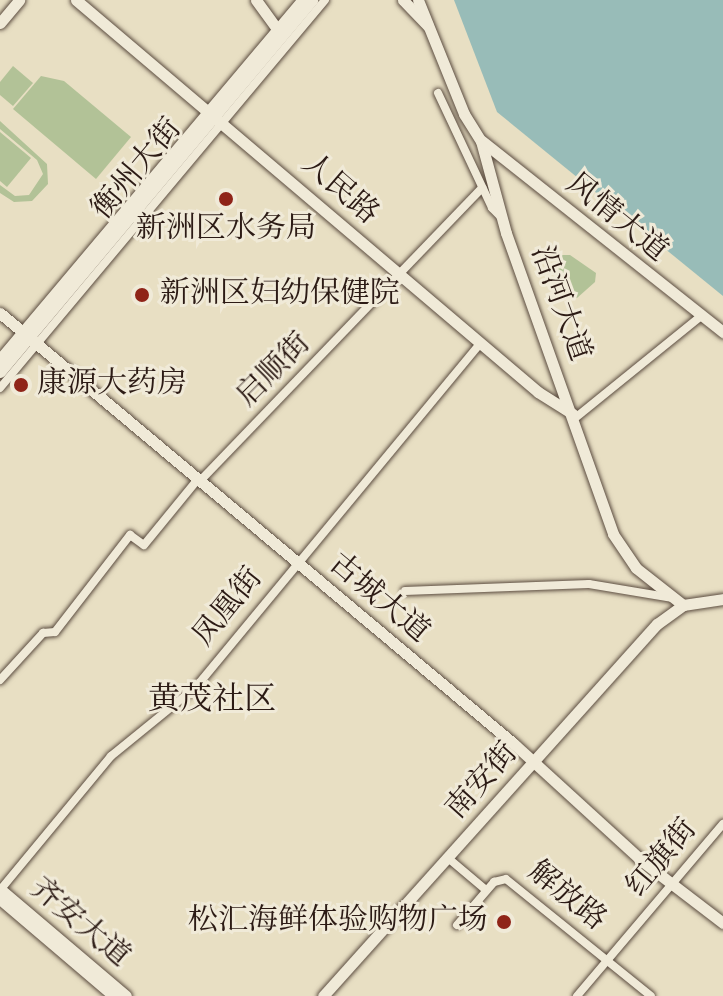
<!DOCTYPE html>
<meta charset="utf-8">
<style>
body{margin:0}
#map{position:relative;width:723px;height:996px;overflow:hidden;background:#e8dfc3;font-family:"Sorts Mill Goudy","Noto Serif SC",serif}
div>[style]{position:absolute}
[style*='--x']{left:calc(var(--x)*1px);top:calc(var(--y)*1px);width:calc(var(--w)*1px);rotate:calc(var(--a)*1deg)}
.green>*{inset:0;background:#b2c297}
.water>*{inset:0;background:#98bcb8}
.roads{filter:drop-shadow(0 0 2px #5b4c40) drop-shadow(0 0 2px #5b4c40)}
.street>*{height:8px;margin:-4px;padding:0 4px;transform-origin:4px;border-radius:4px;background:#f0ead8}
.secondary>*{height:11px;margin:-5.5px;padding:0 5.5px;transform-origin:5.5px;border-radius:5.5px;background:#f0ead8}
.dots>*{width:22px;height:22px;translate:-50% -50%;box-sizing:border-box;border:4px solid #f0ead8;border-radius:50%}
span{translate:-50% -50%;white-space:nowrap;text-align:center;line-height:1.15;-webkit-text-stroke:6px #f0ead8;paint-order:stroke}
.street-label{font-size:30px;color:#2c1b15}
.poi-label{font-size:30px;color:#2c1b15}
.left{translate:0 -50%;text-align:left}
.right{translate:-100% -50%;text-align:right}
.neighbourhood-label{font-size:32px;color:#2c1b15}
</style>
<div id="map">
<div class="green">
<div style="clip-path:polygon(13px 66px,33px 83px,13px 106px,0 95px,0 82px)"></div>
<div style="clip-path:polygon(41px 76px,64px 81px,131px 137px,96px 179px,13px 109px)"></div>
<div style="clip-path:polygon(0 121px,47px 164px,48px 184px,32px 201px,14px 202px,0 193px,0 185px,15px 196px,29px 195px,43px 174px,37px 160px,0 129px)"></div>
<div style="clip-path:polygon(0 132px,31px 158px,7px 187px,0 181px)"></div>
<div style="clip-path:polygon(560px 255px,570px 255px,596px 273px,595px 282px,577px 298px,567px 295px,556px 264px)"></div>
</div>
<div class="water">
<div style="clip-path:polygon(454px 0,723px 0,723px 296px,497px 112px)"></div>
</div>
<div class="roads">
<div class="street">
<div style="--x:438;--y:93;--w:127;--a:64.8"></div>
<div style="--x:492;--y:208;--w:14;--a:45"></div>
<div style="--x:0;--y:388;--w:506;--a:-50.05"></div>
<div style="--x:575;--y:418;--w:162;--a:-39"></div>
<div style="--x:200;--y:481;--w:407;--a:-46.1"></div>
<div style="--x:405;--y:591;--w:184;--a:-2.2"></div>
<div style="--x:589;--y:584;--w:85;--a:9.5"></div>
<div style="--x:0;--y:680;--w:64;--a:-47.5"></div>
<div style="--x:43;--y:633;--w:12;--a:-5"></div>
<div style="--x:55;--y:632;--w:123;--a:-52.3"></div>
<div style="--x:130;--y:535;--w:17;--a:36"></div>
<div style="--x:144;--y:545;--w:85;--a:-50.7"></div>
<div style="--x:448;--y:858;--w:50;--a:40.1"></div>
<div style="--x:1;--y:889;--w:173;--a:-50.4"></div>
<div style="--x:111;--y:756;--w:109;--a:-39.1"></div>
<div style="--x:196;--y:687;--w:447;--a:-50.4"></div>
<div style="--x:457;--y:925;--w:57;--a:-49.3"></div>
<div style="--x:494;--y:882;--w:12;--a:-14"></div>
<div style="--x:506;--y:879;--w:186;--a:38.9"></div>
<div style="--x:577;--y:996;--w:226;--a:-49.7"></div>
</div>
<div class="secondary">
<div style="--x:76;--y:0;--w:606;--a:40.31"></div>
<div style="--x:538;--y:392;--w:41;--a:32.2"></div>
<div style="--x:256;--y:0;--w:36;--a:54"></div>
<div style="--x:403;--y:0;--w:36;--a:46"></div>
<div style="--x:418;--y:0;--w:123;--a:68"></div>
<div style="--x:464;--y:114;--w:32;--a:58"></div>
<div style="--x:481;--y:141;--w:95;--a:74.8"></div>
<div style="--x:506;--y:233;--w:319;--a:70.4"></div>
<div style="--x:613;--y:534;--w:41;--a:55.9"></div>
<div style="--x:636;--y:568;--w:60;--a:38.2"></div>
<div style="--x:0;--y:23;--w:30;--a:-50"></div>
<div style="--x:482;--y:141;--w:308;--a:38.4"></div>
<div style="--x:0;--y:313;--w:671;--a:39.98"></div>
<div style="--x:514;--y:744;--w:173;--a:42.4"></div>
<div style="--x:642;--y:861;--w:102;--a:37.4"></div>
<div style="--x:0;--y:359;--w:469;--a:-49.9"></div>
<div style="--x:0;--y:372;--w:486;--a:-50"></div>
<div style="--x:0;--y:889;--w:165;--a:40.3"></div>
<div style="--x:0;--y:899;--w:150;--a:40.4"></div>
<div style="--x:323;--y:996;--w:500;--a:-48.1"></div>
<div style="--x:657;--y:624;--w:32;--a:-36"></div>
<div style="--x:683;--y:605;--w:40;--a:-8.5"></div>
</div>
</div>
<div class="dots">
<div style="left:226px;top:199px;background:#8f2418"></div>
<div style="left:142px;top:295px;background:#8f2418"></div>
<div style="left:21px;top:385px;background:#8f2418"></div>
<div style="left:504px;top:922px;background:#8f2418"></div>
</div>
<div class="street-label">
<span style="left:138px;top:170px;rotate:-50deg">衡州大街</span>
<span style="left:339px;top:190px;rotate:41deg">人民路</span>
<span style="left:616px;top:219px;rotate:39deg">风情大道</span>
<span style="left:559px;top:304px;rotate:70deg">沿河大道</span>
<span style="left:275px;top:371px;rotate:-45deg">启顺街</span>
<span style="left:378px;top:599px;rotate:40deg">古城大道</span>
<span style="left:229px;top:608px;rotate:-51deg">凤凰街</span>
<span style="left:483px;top:782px;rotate:-48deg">南安街</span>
<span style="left:663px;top:859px;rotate:-50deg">红旗街</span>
<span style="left:566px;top:897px;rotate:39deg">解放路</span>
<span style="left:79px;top:924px;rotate:40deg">齐安大道</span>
</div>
<div class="poi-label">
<span style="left:226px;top:230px">新洲区水务局</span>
<span class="left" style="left:160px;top:295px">新洲区妇幼保健院</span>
<span class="left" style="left:37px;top:385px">康源大药房</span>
<span class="right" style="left:488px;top:922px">松汇海鲜体验购物广场</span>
</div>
<div class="neighbourhood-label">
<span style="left:212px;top:701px">黄茂社区</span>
</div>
</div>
